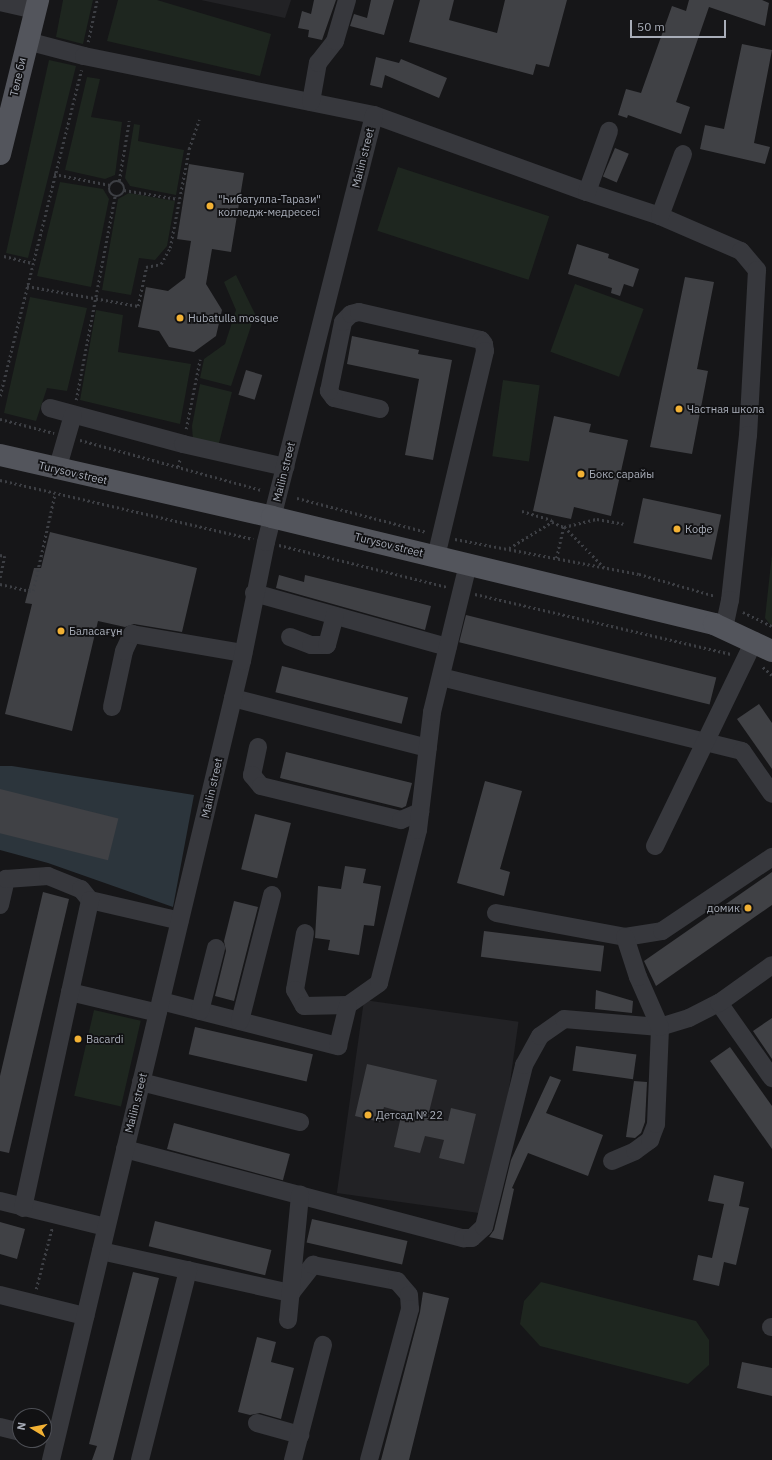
<!DOCTYPE html>
<meta charset="utf-8">
<style>
body{margin:0}
#map{position:relative;width:772px;height:1460px;overflow:hidden;background:#161618;font-family:"IBM Plex Sans",sans-serif}
div>[style]{position:absolute}
[style*='--x']{left:calc(var(--x)*1px);top:calc(var(--y)*1px);width:calc(var(--w)*1px);rotate:calc(var(--a)*1deg)}
.built>*{inset:0;background:#222225;transform-origin:0 0}
.green>*{inset:0;background:#1e261f;transform-origin:0 0}
.water>*{inset:0;background:#2c353c}
.building>*{inset:0;background:#404145;transform-origin:0 0}
.path>*{height:2.5px;margin-top:-1.25px;transform-origin:0;background:repeating-linear-gradient(90deg,#3d3f44 0 2px,transparent 0 5px)}
.path>.ring{margin:-1.25px;padding:0;box-sizing:content-box;background:none;border:2.5px solid #3d3f44;border-radius:50%}
.minor>*{height:18px;margin:-9px;padding:0 9px;transform-origin:9px;border-radius:9px;background:#37383d}
.major>*{height:22px;margin:-11px;padding:0 11px;transform-origin:11px;border-radius:11px;background:#53555c}
.dots>*{width:11px;height:11px;translate:-50% -50%;box-sizing:border-box;border:2px solid #111113;border-radius:50%}
span{translate:-50% -50%;white-space:nowrap;text-align:center;line-height:1.15;-webkit-text-stroke:3.5px #111113;paint-order:stroke}
.street-label{font-size:11px;color:#a8adb8}
.poi-label{font-size:11px;color:#a8adb8}
.left{translate:0 -50%;text-align:left}
.right{translate:-100% -50%;text-align:right}
.north{position:absolute;left:12px;top:1408px;width:40px;height:40px;box-sizing:border-box;background:#111113;border:1px solid #4d4f55;border-radius:50%;rotate:280deg;font-size:11px;font-weight:700;line-height:16px;text-align:center;color:#a8adb8}
.north::after{content:'';display:block;margin:auto;width:14px;height:18px;background:#f2b134;clip-path:polygon(50% 0,100% 100%,50% 72%,0 100%)}
.scale{position:absolute;left:630px;top:20px;width:96px;height:18px;box-sizing:border-box;border:2px solid #a8adb8;border-top:0;padding-left:5px;font-size:12px;line-height:14px;white-space:nowrap;color:#a8adb8;-webkit-text-stroke:3px #111113;paint-order:stroke}
</style>
<div id="map">
<div class="built">
<div style="clip-path:polygon(201px 0,291px 0,285px 18px)"></div>
<div style="left:364px;top:1000px;width:156px;height:195px;rotate:8deg"></div>
</div>
<div class="green">
<div style="clip-path:polygon(63px 0,93px 0,83px 44px,56px 37px)"></div>
<div style="clip-path:polygon(118px 0,157px 0,271px 34px,260px 76px,107px 41px)"></div>
<div style="clip-path:polygon(49px 60px,76px 66px,28px 258px,6px 253px)"></div>
<div style="clip-path:polygon(87px 77px,100px 79px,91px 117px,122px 122px,115px 175px,105px 179px,65px 170px)"></div>
<div style="clip-path:polygon(134px 124px,140px 125px,138px 141px,184px 150px,176px 195px,130px 186px,125px 178px)"></div>
<div style="left:398px;top:167px;width:159px;height:67px;rotate:18deg"></div>
<div style="clip-path:polygon(60px 182px,103px 189px,109px 199px,91px 287px,37px 276px)"></div>
<div style="clip-path:polygon(129px 193px,175px 201px,167px 246px,155px 260px,139px 258px,131px 295px,102px 290px,118px 199px)"></div>
<div style="clip-path:polygon(236px 275px,255px 314px,231px 386px,200px 378px,204px 359px,225px 344px,236px 310px,224px 282px)"></div>
<div style="left:575px;top:284px;width:73px;height:72px;rotate:20deg"></div>
<div style="clip-path:polygon(30px 297px,87px 308px,67px 391px,47px 388px,36px 421px,4px 413px)"></div>
<div style="clip-path:polygon(96px 310px,123px 315px,118px 352px,191px 364px,180px 424px,80px 400px)"></div>
<div style="left:503px;top:380px;width:37px;height:77px;rotate:8deg"></div>
<div style="clip-path:polygon(200px 384px,232px 392px,218px 447px,193px 441px,192px 426px)"></div>
<div style="clip-path:polygon(772px 554px,772px 627px,765px 618px)"></div>
<div style="left:94px;top:1010px;width:48px;height:88px;rotate:13deg"></div>
<div style="clip-path:polygon(541px 1282px,696px 1321px,709px 1340px,709px 1365px,688px 1384px,540px 1346px,520px 1324px,524px 1301px)"></div>
</div>
<div class="water">
<div style="clip-path:polygon(0 766px,12px 766px,194px 795px,173px 907px,48px 863px,0 850px)"></div>
</div>
<div class="building">
<div style="clip-path:polygon(314px 0,336px 0,322px 40px,308px 37px,309px 30px,298px 28px,302px 11px,311px 14px)"></div>
<div style="clip-path:polygon(371px 0,394px 0,384px 35px,350px 26px,354px 14px,367px 18px)"></div>
<div style="clip-path:polygon(420px 0,454px 0,449px 20px,497px 33px,505px 0,567px 0,549px 67px,536px 64px,533px 75px,409px 42px)"></div>
<div style="clip-path:polygon(689px 0,762px 0,769px 3px,765px 26px,709px 7px,676px 102px,690px 107px,681px 134px,628px 115px,627px 118px,618px 115px,626px 89px,641px 93px,672px 6px,686px 11px)"></div>
<div style="clip-path:polygon(742px 44px,772px 50px,754px 143px,770px 147px,765px 164px,700px 149px,705px 125px,724px 129px)"></div>
<div style="clip-path:polygon(376px 57px,399px 63px,401px 59px,447px 78px,439px 98px,385px 75px,382px 88px,370px 85px)"></div>
<div style="left:615px;top:148px;width:15px;height:31px;rotate:23deg"></div>
<div style="clip-path:polygon(189px 164px,244px 173px,231px 252px,212px 249px,206px 284px,222px 310px,216px 336px,194px 352px,169px 347px,159px 331px,138px 327px,146px 287px,168px 291px,185px 278px,191px 241px,177px 239px)"></div>
<div style="clip-path:polygon(577px 244px,609px 254px,608px 258px,639px 269px,633px 287px,624px 284px,620px 296px,611px 293px,612px 288px,568px 274px)"></div>
<div style="clip-path:polygon(685px 277px,714px 282px,697px 369px,708px 371px,692px 454px,650px 447px)"></div>
<div style="clip-path:polygon(352px 336px,419px 350px,418px 354px,452px 360px,433px 460px,405px 455px,419px 379px,347px 364px)"></div>
<div style="left:246px;top:370px;width:17px;height:26px;rotate:17deg"></div>
<div style="clip-path:polygon(554px 416px,591px 424px,589px 432px,628px 440px,611px 516px,574px 507px,571px 519px,533px 511px)"></div>
<div style="left:643px;top:498px;width:80px;height:46px;rotate:12deg"></div>
<div style="clip-path:polygon(50px 532px,197px 568px,182px 632px,134px 624px,125px 627px,98px 621px,72px 731px,5px 714px,32px 604px,25px 603px,34px 568px,41px 568px)"></div>
<div style="clip-path:polygon(279px 575px,304px 582px,305px 575px,431px 606px,425px 630px,276px 588px)"></div>
<div style="left:466px;top:615px;width:258px;height:28px;rotate:14deg"></div>
<div style="left:282px;top:666px;width:130px;height:27px;rotate:14deg"></div>
<div style="clip-path:polygon(759px 704px,772px 723px,772px 769px,737px 719px)"></div>
<div style="clip-path:polygon(286px 752px,412px 783px,406px 806px,402px 808px,280px 778px)"></div>
<div style="clip-path:polygon(485px 781px,522px 791px,500px 869px,510px 872px,504px 896px,457px 883px)"></div>
<div style="left:0;top:789px;width:122px;height:43px;rotate:14deg"></div>
<div style="left:255px;top:814px;width:37px;height:57px;rotate:14deg"></div>
<div style="clip-path:polygon(345px 866px,366px 869px,363px 883px,381px 886px,374px 926px,364px 925px,359px 955px,328px 950px,330px 940px,315px 938px,318px 886px,341px 889px)"></div>
<div style="clip-path:polygon(772px 872px,772px 905px,656px 986px,644px 961px)"></div>
<div style="clip-path:polygon(43px 892px,69px 899px,9px 1153px,0 1151px,0 1076px)"></div>
<div style="clip-path:polygon(234px 901px,258px 907px,234px 1001px,215px 996px,226px 951px,224px 941px)"></div>
<div style="left:484px;top:931px;width:121px;height:26px;rotate:7deg"></div>
<div style="clip-path:polygon(596px 990px,633px 1001px,632px 1013px,595px 1009px)"></div>
<div style="clip-path:polygon(772px 1018px,772px 1059px,753px 1031px)"></div>
<div style="left:195px;top:1027px;width:121px;height:28px;rotate:13deg"></div>
<div style="left:576px;top:1046px;width:61px;height:25px;rotate:8deg"></div>
<div style="clip-path:polygon(730px 1047px,772px 1106px,772px 1149px,710px 1061px)"></div>
<div style="clip-path:polygon(367px 1064px,437px 1080px,428px 1116px,448px 1121px,451px 1108px,476px 1114px,464px 1164px,439px 1158px,444px 1140px,425px 1136px,420px 1153px,394px 1147px,402px 1112px,384px 1107px,380px 1122px,355px 1116px)"></div>
<div style="clip-path:polygon(550px 1076px,561px 1080px,546px 1113px,603px 1135px,588px 1176px,528px 1153px,512px 1188px,514px 1189px,503px 1240px,489px 1237px,494px 1230px,511px 1160px)"></div>
<div style="clip-path:polygon(634px 1081px,647px 1082px,645px 1122px,641px 1133px,635px 1138px,626px 1137px)"></div>
<div style="left:174px;top:1123px;width:120px;height:27px;rotate:15deg"></div>
<div style="clip-path:polygon(714px 1175px,744px 1182px,739px 1206px,749px 1208px,736px 1265px,724px 1262px,719px 1286px,693px 1280px,698px 1255px,712px 1258px,724px 1204px,708px 1201px)"></div>
<div style="left:312px;top:1219px;width:98px;height:24px;rotate:13deg"></div>
<div style="left:155px;top:1221px;width:120px;height:26px;rotate:14deg"></div>
<div style="clip-path:polygon(0 1222px,25px 1229px,17px 1259px,0 1254px)"></div>
<div style="clip-path:polygon(133px 1272px,159px 1278px,113px 1460px,92px 1460px,97px 1446px,89px 1444px)"></div>
<div style="clip-path:polygon(423px 1292px,449px 1298px,409px 1460px,381px 1460px,420px 1312px)"></div>
<div style="clip-path:polygon(257px 1337px,276px 1342px,271px 1362px,294px 1368px,281px 1419px,260px 1413px,250px 1415px,238px 1412px)"></div>
<div style="clip-path:polygon(742px 1362px,772px 1368px,772px 1396px,737px 1388px)"></div>
</div>
<div class="path">
<div style="--x:88;--y:42;--w:43;--a:-77.9"></div>
<div style="--x:54;--y:174;--w:57;--a:11.1"></div>
<div style="--x:119;--y:181;--w:61;--a:-80.5"></div>
<div class="ring" style="left:109px;top:181px;width:13.5px;height:13.5px"></div>
<div style="--x:124;--y:190;--w:55;--a:9.5"></div>
<div style="--x:4;--y:256;--w:29;--a:14"></div>
<div style="--x:27;--y:286;--w:113;--a:10.2"></div>
<div style="--x:138;--y:306;--w:40;--a:-78"></div>
<div style="--x:146;--y:267;--w:15;--a:-11"></div>
<div style="--x:161;--y:264;--w:18;--a:-61"></div>
<div style="--x:170;--y:248;--w:101;--a:-79.1"></div>
<div style="--x:189;--y:149;--w:31;--a:-71"></div>
<div style="--x:0;--y:396;--w:336;--a:-76"></div>
<div style="--x:76;--y:400;--w:208;--a:-79.2"></div>
<div style="--x:0;--y:419;--w:56;--a:14.5"></div>
<div style="--x:186;--y:429;--w:71;--a:-78.7"></div>
<div style="--x:80;--y:440;--w:189;--a:15.4"></div>
<div style="--x:178;--y:467;--w:9;--a:-77"></div>
<div style="--x:0;--y:480;--w:260;--a:13.1"></div>
<div style="--x:297;--y:498;--w:134;--a:14.7"></div>
<div style="--x:522;--y:511;--w:31;--a:17"></div>
<div style="--x:552;--y:520;--w:2;--a:90"></div>
<div style="--x:455;--y:539;--w:187;--a:10.8"></div>
<div style="--x:639;--y:574;--w:79;--a:16.1"></div>
<div style="--x:279;--y:545;--w:173;--a:14"></div>
<div style="--x:509;--y:548;--w:50;--a:-31.2"></div>
<div style="--x:552;--y:522;--w:13;--a:23"></div>
<div style="--x:564;--y:527;--w:32;--a:103"></div>
<div style="--x:0;--y:555;--w:5;--a:11"></div>
<div style="--x:5;--y:556;--w:24;--a:102"></div>
<div style="--x:604;--y:568;--w:57;--a:-134.3"></div>
<div style="--x:564;--y:527;--w:34;--a:-14"></div>
<div style="--x:597;--y:519;--w:27;--a:10"></div>
<div style="--x:0;--y:584;--w:32;--a:13"></div>
<div style="--x:29;--y:588;--w:5;--a:37"></div>
<div style="--x:33;--y:591;--w:100;--a:-77.3"></div>
<div style="--x:475;--y:594;--w:263;--a:13.2"></div>
<div style="--x:743;--y:612;--w:32;--a:26"></div>
<div style="--x:763;--y:667;--w:12;--a:42"></div>
<div style="--x:36;--y:1289;--w:63;--a:-75.3"></div>
</div>
<div class="minor">
<div style="--x:0;--y:2;--w:36;--a:13"></div>
<div style="--x:27;--y:41;--w:59;--a:14.7"></div>
<div style="--x:84;--y:56;--w:296;--a:11.5"></div>
<div style="--x:374;--y:115;--w:226;--a:19.9"></div>
<div style="--x:587;--y:192;--w:77;--a:18.2"></div>
<div style="--x:660;--y:216;--w:88;--a:23.4"></div>
<div style="--x:741;--y:251;--w:25;--a:50"></div>
<div style="--x:757;--y:270;--w:165;--a:93.1"></div>
<div style="--x:748;--y:435;--w:166;--a:96.2"></div>
<div style="--x:730;--y:600;--w:29;--a:102"></div>
<div style="--x:311;--y:102;--w:40;--a:-80"></div>
<div style="--x:318;--y:63;--w:28;--a:-52"></div>
<div style="--x:335;--y:41;--w:43;--a:-73.7"></div>
<div style="--x:587;--y:192;--w:65;--a:-70.2"></div>
<div style="--x:660;--y:216;--w:66;--a:-69.6"></div>
<div style="--x:50;--y:408;--w:138;--a:15.1"></div>
<div style="--x:183;--y:444;--w:105;--a:12.7"></div>
<div style="--x:380;--y:409;--w:47;--a:-166.6"></div>
<div style="--x:334;--y:398;--w:9;--a:-126"></div>
<div style="--x:329;--y:391;--w:70;--a:-78.5"></div>
<div style="--x:343;--y:322;--w:11;--a:-45"></div>
<div style="--x:351;--y:314;--w:8;--a:-14"></div>
<div style="--x:359;--y:312;--w:125;--a:12.9"></div>
<div style="--x:481;--y:340;--w:5;--a:53"></div>
<div style="--x:484;--y:344;--w:7;--a:82"></div>
<div style="--x:485;--y:351;--w:212;--a:103.4"></div>
<div style="--x:57;--y:470;--w:57;--a:-73.8"></div>
<div style="--x:254;--y:593;--w:201;--a:15.6"></div>
<div style="--x:290;--y:637;--w:22;--a:21"></div>
<div style="--x:311;--y:645;--w:16;--a:0"></div>
<div style="--x:327;--y:645;--w:30;--a:-75"></div>
<div style="--x:441;--y:677;--w:310;--a:13.8"></div>
<div style="--x:742;--y:751;--w:52;--a:55.1"></div>
<div style="--x:233;--y:698;--w:201;--a:14.4"></div>
<div style="--x:112;--y:707;--w:57;--a:-77.9"></div>
<div style="--x:124;--y:651;--w:19;--a:-65"></div>
<div style="--x:132;--y:634;--w:113;--a:9.7"></div>
<div style="--x:258;--y:747;--w:29;--a:102"></div>
<div style="--x:252;--y:775;--w:14;--a:51"></div>
<div style="--x:261;--y:786;--w:144;--a:13.7"></div>
<div style="--x:401;--y:820;--w:21;--a:-23"></div>
<div style="--x:655;--y:846;--w:228;--a:-64.2"></div>
<div style="--x:0;--y:905;--w:27;--a:-77"></div>
<div style="--x:6;--y:879;--w:42;--a:-4.1"></div>
<div style="--x:48;--y:876;--w:35;--a:22"></div>
<div style="--x:81;--y:889;--w:14;--a:51"></div>
<div style="--x:90;--y:900;--w:92;--a:13.1"></div>
<div style="--x:496;--y:913;--w:131;--a:10.5"></div>
<div style="--x:625;--y:937;--w:37;--a:-9"></div>
<div style="--x:662;--y:931;--w:133;--a:-33.9"></div>
<div style="--x:305;--y:933;--w:58;--a:100"></div>
<div style="--x:295;--y:990;--w:18;--a:61"></div>
<div style="--x:304;--y:1006;--w:44;--a:-1.3"></div>
<div style="--x:348;--y:1005;--w:38;--a:-35"></div>
<div style="--x:379;--y:983;--w:158;--a:-75.7"></div>
<div style="--x:418;--y:830;--w:119;--a:-83.2"></div>
<div style="--x:432;--y:712;--w:152;--a:-76.3"></div>
<div style="--x:70;--y:992;--w:90;--a:13.4"></div>
<div style="--x:161;--y:1001;--w:183;--a:14.3"></div>
<div style="--x:338;--y:1046;--w:42;--a:-76.3"></div>
<div style="--x:719;--y:1003;--w:92;--a:54.8"></div>
<div style="--x:200;--y:1011;--w:65;--a:-75.7"></div>
<div style="--x:240;--y:1021;--w:130;--a:-75.7"></div>
<div style="--x:141;--y:1082;--w:164;--a:14.1"></div>
<div style="--x:125;--y:1149;--w:350;--a:14.8"></div>
<div style="--x:463;--y:1238;--w:9;--a:0"></div>
<div style="--x:472;--y:1238;--w:16;--a:-43"></div>
<div style="--x:484;--y:1227;--w:167;--a:-76.1"></div>
<div style="--x:524;--y:1065;--w:33;--a:-61"></div>
<div style="--x:540;--y:1036;--w:29;--a:-35"></div>
<div style="--x:564;--y:1019;--w:96;--a:4.8"></div>
<div style="--x:660;--y:1027;--w:30;--a:-17"></div>
<div style="--x:689;--y:1018;--w:34;--a:-27"></div>
<div style="--x:719;--y:1003;--w:65;--a:-35.6"></div>
<div style="--x:612;--y:1161;--w:25;--a:-23"></div>
<div style="--x:635;--y:1151;--w:19;--a:-36"></div>
<div style="--x:650;--y:1140;--w:17;--a:-69"></div>
<div style="--x:656;--y:1124;--w:97;--a:-87.6"></div>
<div style="--x:660;--y:1027;--w:55;--a:-113.7"></div>
<div style="--x:638;--y:977;--w:42;--a:-108"></div>
<div style="--x:0;--y:1201;--w:109;--a:13.8"></div>
<div style="--x:23;--y:1208;--w:315;--a:-77.7"></div>
<div style="--x:101;--y:1251;--w:195;--a:12.5"></div>
<div style="--x:291;--y:1293;--w:36;--a:-52"></div>
<div style="--x:313;--y:1265;--w:86;--a:10.8"></div>
<div style="--x:397;--y:1281;--w:18;--a:49"></div>
<div style="--x:409;--y:1295;--w:14;--a:86"></div>
<div style="--x:410;--y:1309;--w:156;--a:105.2"></div>
<div style="--x:0;--y:1295;--w:88;--a:13.9"></div>
<div style="--x:288;--y:1320;--w:126;--a:-84.5"></div>
<div style="--x:771;--y:1327;--w:1;--a:0"></div>
<div style="--x:257;--y:1423;--w:45;--a:15.6"></div>
<div style="--x:0;--y:1427;--w:21;--a:14"></div>
<div style="--x:51;--y:1460;--w:822;--a:-76.56"></div>
<div style="--x:242;--y:661;--w:121;--a:-78.6"></div>
<div style="--x:266;--y:542;--w:440;--a:-75.8"></div>
<div style="--x:140;--y:1460;--w:196;--a:-75.8"></div>
<div style="--x:293;--y:1460;--w:119;--a:-75.4"></div>
</div>
<div class="major">
<div style="--x:0;--y:154;--w:159;--a:-76.1"></div>
<div style="--x:0;--y:455;--w:279;--a:12.8"></div>
<div style="--x:272;--y:517;--w:455;--a:13.6"></div>
<div style="--x:714;--y:624;--w:64;--a:25"></div>
</div>
<div class="dots">
<div style="left:210px;top:206px;background:#f2b134"></div>
<div style="left:180px;top:318px;background:#f2b134"></div>
<div style="left:679px;top:409px;background:#f2b134"></div>
<div style="left:581px;top:474px;background:#f2b134"></div>
<div style="left:677px;top:529px;background:#f2b134"></div>
<div style="left:61px;top:631px;background:#f2b134"></div>
<div style="left:748px;top:908px;background:#f2b134"></div>
<div style="left:78px;top:1039px;background:#f2b134"></div>
<div style="left:368px;top:1115px;background:#f2b134"></div>
</div>
<div class="street-label">
<span style="left:18px;top:77px;rotate:-77deg">Төле би</span>
<span style="left:363px;top:158px;rotate:-76deg">Mailin street</span>
<span style="left:284px;top:472px;rotate:-76deg">Mailin street</span>
<span style="left:73px;top:473px;rotate:13deg">Turysov street</span>
<span style="left:389px;top:545px;rotate:14deg">Turysov street</span>
<span style="left:212px;top:788px;rotate:-77deg">Mailin street</span>
<span style="left:136px;top:1103px;rotate:-76deg">Mailin street</span>
</div>
<div class="poi-label">
<span class="left" style="left:218px;top:206px">"Һибатулла-Тарази"<br>колледж-медресесі</span>
<span class="left" style="left:188px;top:318px">Hubatulla mosque</span>
<span class="left" style="left:687px;top:409px">Частная школа</span>
<span class="left" style="left:589px;top:474px">Бокс сарайы</span>
<span class="left" style="left:685px;top:529px">Кофе</span>
<span class="left" style="left:69px;top:631px">Баласағұн</span>
<span class="right" style="left:740px;top:908px">домик</span>
<span class="left" style="left:86px;top:1039px">Bacardi</span>
<span class="left" style="left:376px;top:1115px">Детсад № 22</span>
</div>
<div class="north">N</div>
<div class="scale">50 m</div>
</div>
